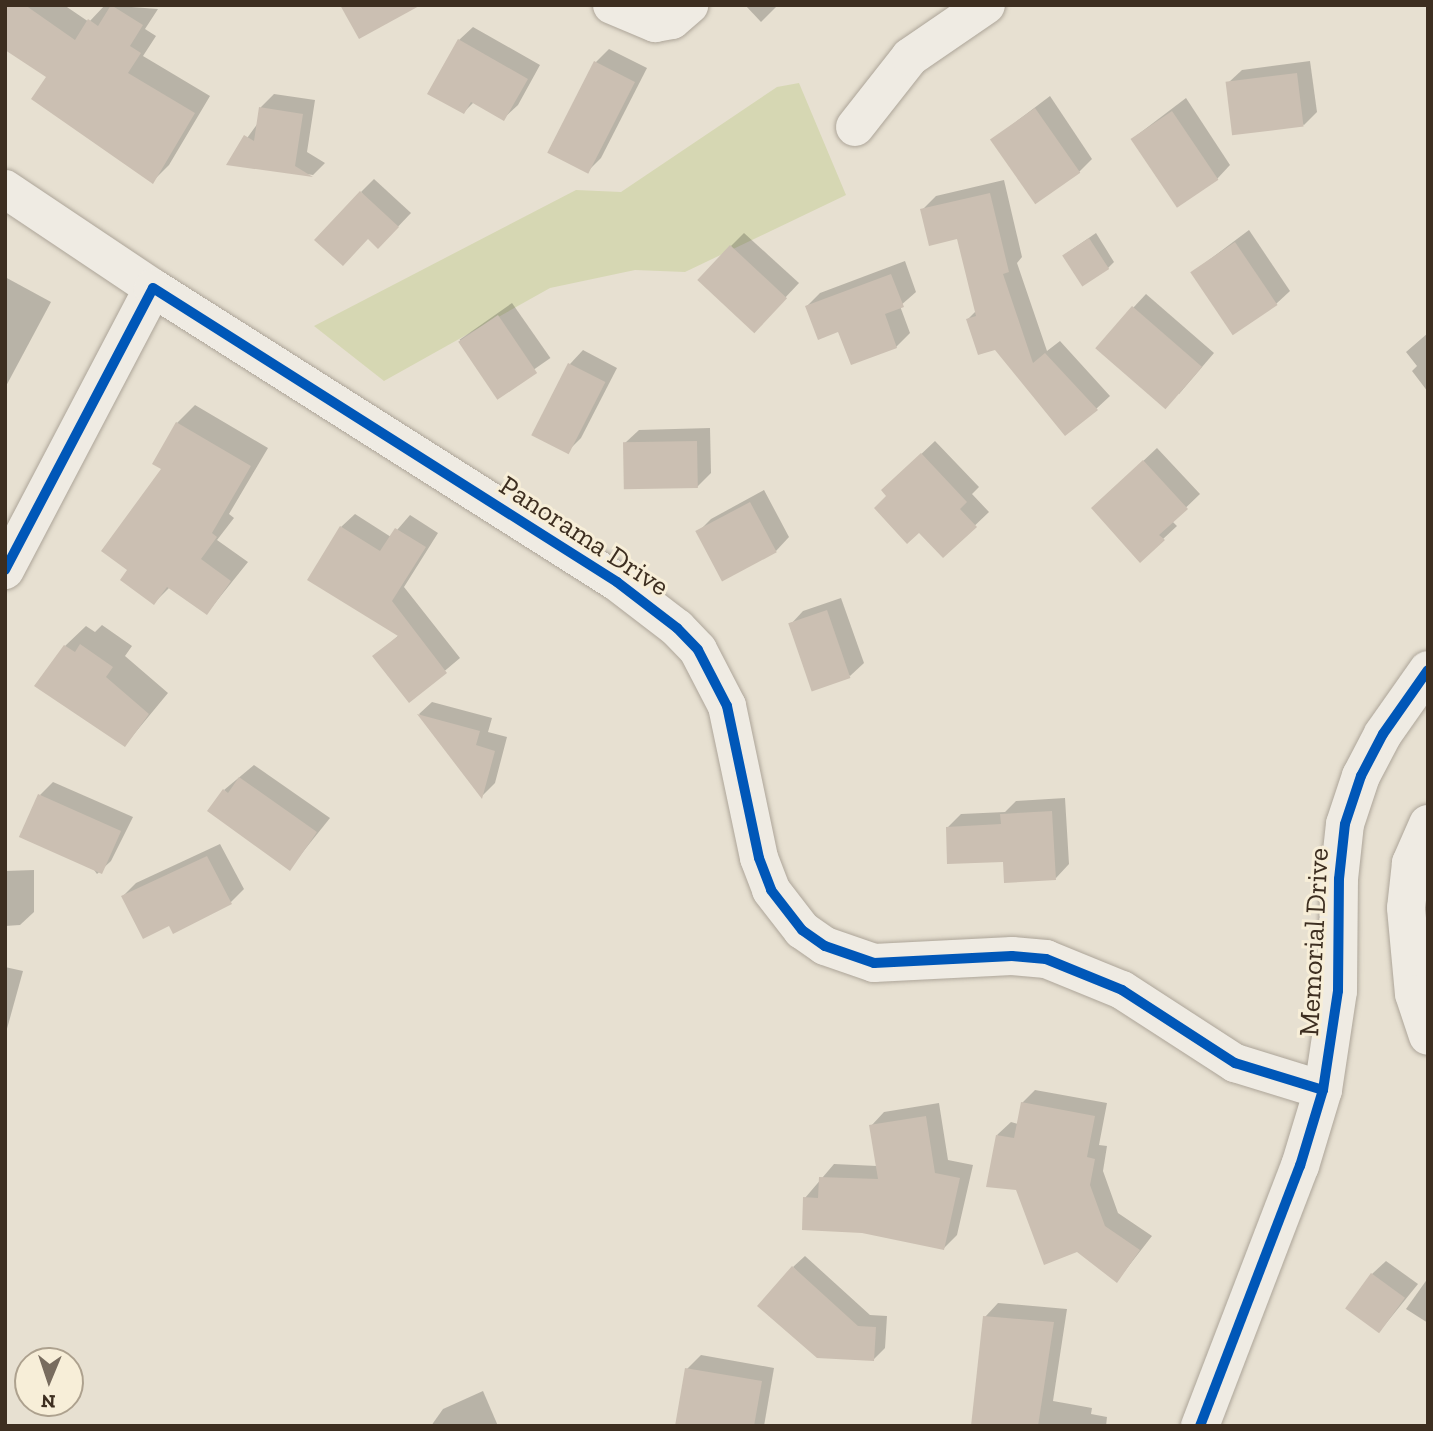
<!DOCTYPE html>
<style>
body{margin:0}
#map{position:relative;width:1433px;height:1431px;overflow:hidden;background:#e7e0d1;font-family:"Zilla Slab",serif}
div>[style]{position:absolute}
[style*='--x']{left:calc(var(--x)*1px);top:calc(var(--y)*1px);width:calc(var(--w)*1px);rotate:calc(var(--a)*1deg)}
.green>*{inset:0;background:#d6d7b3}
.shadow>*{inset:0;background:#0003;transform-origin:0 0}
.building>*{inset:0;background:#cbbfb2;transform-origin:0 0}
.roads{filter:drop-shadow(0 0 2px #ada599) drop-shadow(0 0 2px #ada599)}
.minor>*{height:38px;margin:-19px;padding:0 19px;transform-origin:19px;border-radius:19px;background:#efebe3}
.cycleway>*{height:10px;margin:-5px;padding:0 5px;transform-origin:5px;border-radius:5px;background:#0057b8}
span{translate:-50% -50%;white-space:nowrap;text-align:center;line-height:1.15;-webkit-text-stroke:6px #f7eed8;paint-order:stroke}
.street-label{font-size:28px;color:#3d2e20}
.frame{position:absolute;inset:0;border:7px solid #3d2e20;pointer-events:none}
.north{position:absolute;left:14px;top:1347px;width:70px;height:70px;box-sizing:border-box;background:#f7eed8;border:2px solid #ada18e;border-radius:50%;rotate:182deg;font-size:19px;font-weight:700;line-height:28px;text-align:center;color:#3d2e20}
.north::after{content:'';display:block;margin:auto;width:24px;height:32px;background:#786c5e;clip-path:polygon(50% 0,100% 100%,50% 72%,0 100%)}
</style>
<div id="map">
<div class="green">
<div style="clip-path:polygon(799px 83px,846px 195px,685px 272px,635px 270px,550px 288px,384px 381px,314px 326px,576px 190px,621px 192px,777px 87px)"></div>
</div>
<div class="shadow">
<div style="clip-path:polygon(5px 5px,64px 5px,89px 22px,105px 5px,158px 9px,145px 29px,156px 36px,143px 56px,210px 96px,169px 165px,153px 181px,49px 76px)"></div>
<div style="clip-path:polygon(745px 5px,778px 5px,761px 22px)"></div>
<div style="clip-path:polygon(473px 27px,540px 65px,518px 105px,504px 118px,474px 102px,464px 112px,459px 40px)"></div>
<div style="clip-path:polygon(609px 49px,647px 68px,601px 158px,588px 171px,596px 62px)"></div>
<div style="clip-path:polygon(1310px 61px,1317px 112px,1304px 125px,1228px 83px,1242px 70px)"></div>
<div style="clip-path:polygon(274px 94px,315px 100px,307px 152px,325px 163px,313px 175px,229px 163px,258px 123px,261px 107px)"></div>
<div style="clip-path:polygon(1050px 96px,1092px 159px,1079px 172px,992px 140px)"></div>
<div style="clip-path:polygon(1186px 98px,1230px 165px,1217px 179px,1132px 139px)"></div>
<div style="clip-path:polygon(374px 179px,411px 213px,392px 233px,361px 192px)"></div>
<div style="clip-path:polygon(1004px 180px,1022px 257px,1017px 263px,1047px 351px,1060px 341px,1110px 396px,1096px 409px,995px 348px,968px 319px,976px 311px,958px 237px,922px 210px,936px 196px)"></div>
<div style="clip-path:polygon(1249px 230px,1290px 291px,1276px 304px,1193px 272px)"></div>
<div style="clip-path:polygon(744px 233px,799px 283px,767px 317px,731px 246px)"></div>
<div style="clip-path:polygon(1096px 233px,1114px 262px,1108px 268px,1064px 255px)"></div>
<div style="clip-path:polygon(905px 261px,916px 292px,900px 306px,910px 333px,896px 347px,839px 330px,807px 306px,820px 293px)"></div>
<div style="clip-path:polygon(5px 277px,51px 302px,5px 388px)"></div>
<div style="clip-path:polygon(1146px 294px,1214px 353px,1179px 394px,1133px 308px)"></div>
<div style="left:512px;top:303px;width:67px;height:64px;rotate:55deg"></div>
<div style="clip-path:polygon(1428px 333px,1428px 392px,1412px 371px,1417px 366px,1406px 352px)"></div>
<div style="clip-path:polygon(583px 350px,617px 368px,581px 438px,567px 452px,533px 434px,570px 364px)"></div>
<div style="clip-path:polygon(195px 405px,268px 448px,229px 514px,234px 518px,217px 540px,248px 562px,207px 613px,170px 587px,154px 603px,129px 570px,177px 423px)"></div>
<div style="clip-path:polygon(710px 428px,711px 473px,697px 487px,625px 443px,639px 430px)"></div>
<div style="clip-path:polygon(935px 441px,979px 487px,972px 494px,989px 512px,943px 556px,889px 496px,897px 477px)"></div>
<div style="clip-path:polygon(1157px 448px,1200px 494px,1172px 521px,1177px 526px,1163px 539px,1107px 495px)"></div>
<div style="clip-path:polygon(764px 490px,789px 537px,776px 551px,698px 532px,711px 519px)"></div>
<div style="clip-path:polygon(355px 514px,391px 537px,410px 515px,438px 533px,404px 587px,460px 658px,409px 701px,375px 656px,399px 635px,341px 527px)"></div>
<div style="clip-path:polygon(841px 598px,864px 663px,850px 676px,790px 625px,803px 611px)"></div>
<div style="clip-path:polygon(102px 625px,132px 646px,125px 656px,168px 693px,125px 745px,65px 646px,86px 626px,95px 632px)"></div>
<div style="clip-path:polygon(432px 702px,492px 718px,488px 732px,507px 737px,495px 783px,482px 796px,419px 714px)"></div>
<div style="clip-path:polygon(254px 765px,330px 818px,290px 868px,224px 790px)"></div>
<div style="clip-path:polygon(53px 782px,133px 817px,111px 861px,97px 874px,40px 795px)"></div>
<div style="clip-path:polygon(1065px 798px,1069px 864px,1056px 878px,948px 827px,961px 814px,1005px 812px,1016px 801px)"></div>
<div style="clip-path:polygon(220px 844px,244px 889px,231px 902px,170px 923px,123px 896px,136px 883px)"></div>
<div style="clip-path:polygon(34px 870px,34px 912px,20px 925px,5px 926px,5px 871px)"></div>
<div style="clip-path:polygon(5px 967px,23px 971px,5px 1036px)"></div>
<div style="clip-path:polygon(1035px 1090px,1107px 1103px,1099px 1145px,1107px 1146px,1103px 1171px,1118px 1213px,1152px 1236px,1117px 1281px,997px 1135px,1011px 1122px,1018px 1124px,1022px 1103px)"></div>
<div style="clip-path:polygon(939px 1103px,948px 1160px,973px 1165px,957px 1235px,944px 1248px,805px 1198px,834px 1164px,877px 1166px,871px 1126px,884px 1112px)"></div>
<div style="clip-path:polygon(805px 1256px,870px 1315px,887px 1316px,885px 1348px,873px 1360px,793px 1267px)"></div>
<div style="clip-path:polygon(1386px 1261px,1418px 1284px,1379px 1332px,1372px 1274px)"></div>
<div style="clip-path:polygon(1428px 1278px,1428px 1323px,1406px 1309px)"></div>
<div style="clip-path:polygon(998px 1303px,1067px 1309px,1053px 1401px,1092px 1408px,1091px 1414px,1107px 1417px,1106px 1426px,973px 1426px,985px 1317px)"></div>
<div style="clip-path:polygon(701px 1355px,774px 1368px,764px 1426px,676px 1426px,687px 1369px)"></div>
<div style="clip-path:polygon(483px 1391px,498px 1426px,431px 1426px,443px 1409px)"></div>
</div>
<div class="building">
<div style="clip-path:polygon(5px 5px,25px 5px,75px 40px,88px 19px,98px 26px,111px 5px,143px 25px,130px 46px,141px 53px,128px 73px,195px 113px,153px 184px,31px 99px,46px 77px,5px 50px)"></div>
<div style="clip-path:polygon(340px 5px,421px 5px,359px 39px)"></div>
<div style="clip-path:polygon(458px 39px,528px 79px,504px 121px,471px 102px,464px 114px,427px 94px)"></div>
<div style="left:594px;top:61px;width:46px;height:103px;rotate:27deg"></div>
<div style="left:1297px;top:73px;width:54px;height:72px;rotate:83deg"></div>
<div style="clip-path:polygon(259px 107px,303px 114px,295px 166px,313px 177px,226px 165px,244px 135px,254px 141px)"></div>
<div style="left:1035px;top:108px;width:79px;height:55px;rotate:55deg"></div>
<div style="left:1172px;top:111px;width:83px;height:50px;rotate:56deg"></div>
<div style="clip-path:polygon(360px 191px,399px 227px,378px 249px,368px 239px,343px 266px,314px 240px)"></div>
<div style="clip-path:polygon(990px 193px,1009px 272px,1003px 274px,1033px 363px,1045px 353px,1098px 410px,1065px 436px,995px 350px,978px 355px,966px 319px,976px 316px,957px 239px,929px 246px,920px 209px)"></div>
<div style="left:1089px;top:238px;width:37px;height:32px;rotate:57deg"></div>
<div style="left:1235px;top:242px;width:76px;height:54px;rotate:56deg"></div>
<div style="left:730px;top:245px;width:78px;height:48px;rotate:43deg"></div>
<div style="clip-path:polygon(891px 274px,904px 307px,885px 314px,897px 348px,851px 365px,838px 332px,818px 340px,805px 306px)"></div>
<div style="left:1132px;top:306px;width:93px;height:56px;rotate:41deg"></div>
<div style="left:498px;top:315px;width:70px;height:48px;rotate:56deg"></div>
<div style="left:568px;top:363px;width:42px;height:81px;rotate:27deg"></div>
<div style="clip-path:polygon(176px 422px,251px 466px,212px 533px,217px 537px,201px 559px,231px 581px,207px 615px,167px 587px,154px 605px,120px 580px,127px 570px,101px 551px,161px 469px,152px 464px)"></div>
<div style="left:697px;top:441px;width:47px;height:74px;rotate:89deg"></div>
<div style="clip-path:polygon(921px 453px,967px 502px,960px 509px,977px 527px,943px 558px,919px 533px,907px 544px,874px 508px,886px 496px,881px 490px)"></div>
<div style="clip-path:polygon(1143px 460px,1188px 509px,1159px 535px,1165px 540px,1140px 563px,1091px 508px)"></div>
<div style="left:750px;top:502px;width:57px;height:62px;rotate:62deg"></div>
<div style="clip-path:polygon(340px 526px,380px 551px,395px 528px,426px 547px,392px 601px,447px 673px,409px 703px,372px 656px,398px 636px,307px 580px)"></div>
<div style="left:827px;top:610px;width:72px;height:41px;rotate:71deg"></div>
<div style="clip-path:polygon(80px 644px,113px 667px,106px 677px,149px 714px,125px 747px,34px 686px,64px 645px,75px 652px)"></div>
<div style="clip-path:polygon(417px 714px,480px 731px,476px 745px,495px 751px,482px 799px)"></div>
<div style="clip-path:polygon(239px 777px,317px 832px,290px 871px,207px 811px,223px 789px,228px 793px)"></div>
<div style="left:38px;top:794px;width:91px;height:47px;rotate:24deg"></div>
<div style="clip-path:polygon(1052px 811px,1056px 880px,1004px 883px,1003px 862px,947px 864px,946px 827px,1001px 824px,1000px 814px)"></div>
<div style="clip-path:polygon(207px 856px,232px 904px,173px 934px,169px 926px,143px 939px,121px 896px)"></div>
<div style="clip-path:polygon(1021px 1102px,1095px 1116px,1087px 1157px,1095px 1159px,1090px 1185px,1105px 1226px,1140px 1250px,1117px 1283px,1077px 1252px,1044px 1265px,1016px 1190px,986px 1187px,996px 1135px,1014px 1138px)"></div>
<div style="clip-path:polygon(926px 1116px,935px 1173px,960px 1178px,944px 1250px,862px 1233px,802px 1230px,803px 1197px,818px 1198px,819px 1177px,878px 1179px,869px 1125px)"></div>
<div style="clip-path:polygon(792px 1266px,858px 1326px,876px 1327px,874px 1361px,817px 1358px,757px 1306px)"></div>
<div style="left:1371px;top:1273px;width:42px;height:44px;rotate:36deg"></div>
<div style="clip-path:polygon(983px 1316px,1054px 1322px,1038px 1426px,971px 1426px)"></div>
<div style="clip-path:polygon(685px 1368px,762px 1381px,754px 1426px,675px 1426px)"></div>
</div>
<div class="roads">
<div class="minor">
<div style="--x:612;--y:5;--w:47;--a:22.7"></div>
<div style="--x:655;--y:23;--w:17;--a:-10"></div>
<div style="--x:672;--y:20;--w:23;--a:-41"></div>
<div style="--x:855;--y:127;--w:89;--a:-51.8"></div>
<div style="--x:910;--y:57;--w:92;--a:-34.4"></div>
<div style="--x:5;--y:189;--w:178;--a:33.8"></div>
<div style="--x:5;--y:570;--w:318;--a:-62.3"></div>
<div style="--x:153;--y:288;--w:549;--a:32.36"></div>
<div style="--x:617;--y:582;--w:76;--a:37.5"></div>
<div style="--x:677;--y:628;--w:30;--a:46"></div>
<div style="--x:698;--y:650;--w:63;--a:62.6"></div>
<div style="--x:727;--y:706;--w:155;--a:78.1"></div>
<div style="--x:759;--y:858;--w:34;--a:69"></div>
<div style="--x:771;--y:890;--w:51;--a:52.2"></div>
<div style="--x:802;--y:930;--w:28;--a:35"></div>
<div style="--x:825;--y:946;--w:52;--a:19.1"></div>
<div style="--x:874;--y:963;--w:138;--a:-2.9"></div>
<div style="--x:1012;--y:956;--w:34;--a:5"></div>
<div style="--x:1046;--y:959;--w:82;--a:22.2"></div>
<div style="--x:1122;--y:990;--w:135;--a:32.9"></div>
<div style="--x:1235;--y:1063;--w:92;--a:17.1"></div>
<div style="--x:1428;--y:824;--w:43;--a:113.6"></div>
<div style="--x:1411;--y:863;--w:45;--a:96.3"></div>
<div style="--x:1406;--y:908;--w:86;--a:84.7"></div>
<div style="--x:1414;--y:994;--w:44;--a:71.6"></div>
<div style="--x:1200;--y:1426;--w:279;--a:-69"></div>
<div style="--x:1300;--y:1166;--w:79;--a:-73.2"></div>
<div style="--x:1323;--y:1090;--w:100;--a:-81.4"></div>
<div style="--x:1338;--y:991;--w:112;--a:-89.5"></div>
<div style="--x:1339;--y:879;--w:55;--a:-83.8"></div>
<div style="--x:1345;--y:824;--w:51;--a:-71.6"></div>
<div style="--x:1361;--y:776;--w:47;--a:-62.4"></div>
<div style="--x:1383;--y:734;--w:78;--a:-54.9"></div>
</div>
</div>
<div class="cycleway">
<div style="--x:5;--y:570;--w:318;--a:-62.3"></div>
<div style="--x:153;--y:288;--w:549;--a:32.36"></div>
<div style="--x:617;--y:582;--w:76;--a:37.5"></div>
<div style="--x:677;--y:628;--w:30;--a:46"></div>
<div style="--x:698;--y:650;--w:63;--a:62.6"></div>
<div style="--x:727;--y:706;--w:155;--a:78.1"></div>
<div style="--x:759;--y:858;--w:34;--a:69"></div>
<div style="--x:771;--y:890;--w:51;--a:52.2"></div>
<div style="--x:802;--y:930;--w:28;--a:35"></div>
<div style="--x:825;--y:946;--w:52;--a:19.1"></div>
<div style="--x:874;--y:963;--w:138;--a:-2.9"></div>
<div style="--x:1012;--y:956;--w:34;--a:5"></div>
<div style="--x:1046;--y:959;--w:82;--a:22.2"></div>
<div style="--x:1122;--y:990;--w:135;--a:32.9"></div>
<div style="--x:1235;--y:1063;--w:92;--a:17.1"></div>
<div style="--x:1200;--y:1426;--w:279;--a:-69"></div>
<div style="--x:1300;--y:1166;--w:79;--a:-73.2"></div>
<div style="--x:1323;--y:1090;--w:100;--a:-81.4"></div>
<div style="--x:1338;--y:991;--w:112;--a:-89.5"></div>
<div style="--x:1339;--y:879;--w:55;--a:-83.8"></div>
<div style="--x:1345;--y:824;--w:51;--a:-71.6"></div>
<div style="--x:1361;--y:776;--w:47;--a:-62.4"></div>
<div style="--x:1383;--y:734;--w:78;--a:-54.9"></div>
</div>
<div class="street-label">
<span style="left:584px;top:536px;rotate:33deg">Panorama Drive</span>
<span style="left:1314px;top:942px;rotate:-87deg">Memorial Drive</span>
</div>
<div class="frame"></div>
<div class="north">N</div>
</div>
